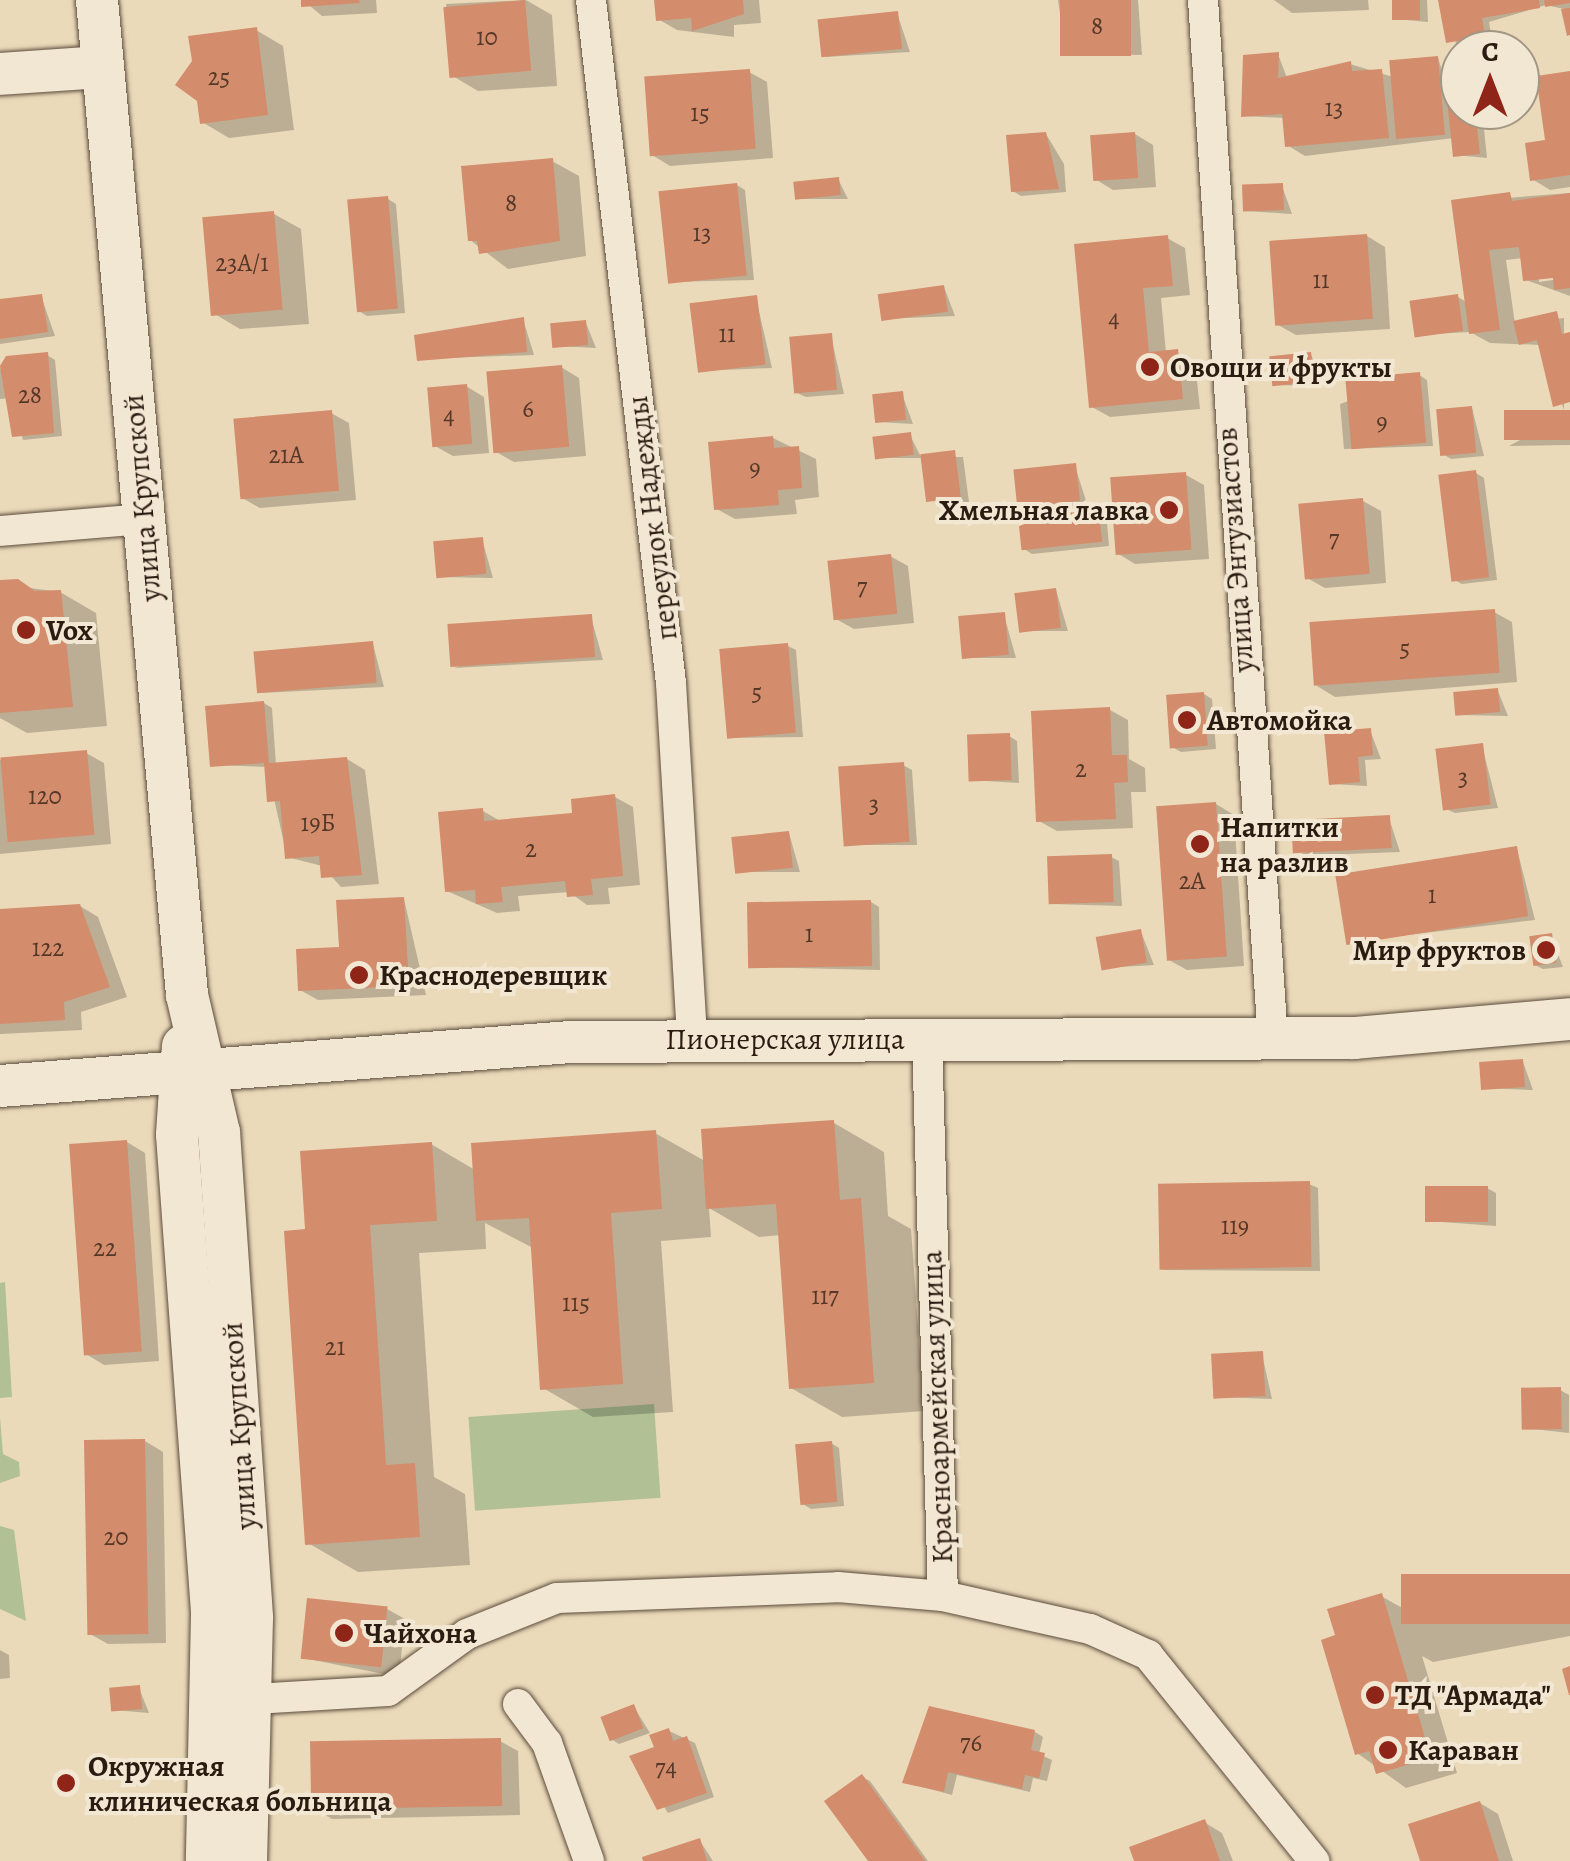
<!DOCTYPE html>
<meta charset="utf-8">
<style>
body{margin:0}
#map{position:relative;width:1570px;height:1861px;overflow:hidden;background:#ebdaba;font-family:Alegreya,serif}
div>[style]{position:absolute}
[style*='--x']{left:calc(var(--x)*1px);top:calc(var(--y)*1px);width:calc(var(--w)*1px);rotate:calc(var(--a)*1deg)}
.green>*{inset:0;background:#b1c195;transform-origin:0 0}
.shadow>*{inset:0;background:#0003}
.building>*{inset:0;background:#d38c6c;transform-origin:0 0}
.roads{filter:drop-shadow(0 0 2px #5b4c3c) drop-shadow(0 0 2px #5b4c3c)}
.street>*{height:30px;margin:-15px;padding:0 15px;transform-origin:15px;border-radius:15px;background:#f2e7d2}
.secondary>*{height:42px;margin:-21px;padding:0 21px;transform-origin:21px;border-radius:21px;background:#f2e7d2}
.dots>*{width:28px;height:28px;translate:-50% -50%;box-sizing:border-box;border:5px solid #f2e7d2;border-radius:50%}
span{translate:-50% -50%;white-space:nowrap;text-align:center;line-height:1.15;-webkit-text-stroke:8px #f2e7d2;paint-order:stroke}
.number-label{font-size:25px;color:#553828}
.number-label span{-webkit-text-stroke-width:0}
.poi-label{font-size:30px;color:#2b1c12;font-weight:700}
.left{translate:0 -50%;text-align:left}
.right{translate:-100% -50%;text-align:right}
.street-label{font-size:30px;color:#2b1c12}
.north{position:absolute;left:1440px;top:30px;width:100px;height:100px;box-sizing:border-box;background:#f2e7d2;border:2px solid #a29685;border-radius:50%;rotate:0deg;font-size:28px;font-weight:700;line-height:40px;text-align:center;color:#2b1c12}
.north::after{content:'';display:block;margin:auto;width:35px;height:45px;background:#8f2418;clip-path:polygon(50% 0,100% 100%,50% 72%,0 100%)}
</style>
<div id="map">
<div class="green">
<div style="clip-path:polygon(5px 1282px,12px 1397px,0 1398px,0 1283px)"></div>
<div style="left:654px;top:1404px;width:94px;height:186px;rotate:86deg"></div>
<div style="clip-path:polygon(0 1417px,3px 1454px,19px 1462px,20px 1476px,0 1483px)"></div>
<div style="clip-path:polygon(0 1526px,14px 1530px,26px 1621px,0 1609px)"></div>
</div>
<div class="shadow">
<div style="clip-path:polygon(303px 0,376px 0,377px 13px,322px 16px)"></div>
<div style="clip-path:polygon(526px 0,552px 15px,557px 86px,478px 91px,451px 75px,446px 4px)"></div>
<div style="clip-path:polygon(657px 0,759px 0,761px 23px,734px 25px,734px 37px,677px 30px,658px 19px)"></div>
<div style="clip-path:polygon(1058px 0,1138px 0,1142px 55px,1066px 54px)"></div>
<div style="clip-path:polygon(1368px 0,1369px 10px,1292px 13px,1274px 0)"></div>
<div style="clip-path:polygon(1394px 0,1427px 0,1428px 22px,1395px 19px)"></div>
<div style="clip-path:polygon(1441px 0,1570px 0,1570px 35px,1564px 9px,1546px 5px,1489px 22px,1492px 40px,1457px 46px)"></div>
<div style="clip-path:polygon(897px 13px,910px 52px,825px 57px)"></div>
<div style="clip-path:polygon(256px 30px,283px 46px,294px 130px,229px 138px,202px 122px)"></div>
<div style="clip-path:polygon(1278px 54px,1287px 78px,1350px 64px,1393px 77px,1438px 58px,1449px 92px,1460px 91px,1460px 110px,1482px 110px,1487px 158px,1455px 155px,1454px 138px,1305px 156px,1287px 145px,1285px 118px,1243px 116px)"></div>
<div style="clip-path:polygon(749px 72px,767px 82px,773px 158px,670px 166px,652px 155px)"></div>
<div style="clip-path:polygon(1570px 74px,1570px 187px,1550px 190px,1532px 179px)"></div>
<div style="clip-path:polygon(1046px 134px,1064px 164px,1066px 192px,1021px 196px,1013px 191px)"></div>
<div style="clip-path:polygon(1135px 134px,1153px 145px,1156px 187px,1113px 190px,1095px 179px)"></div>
<div style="clip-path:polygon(552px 161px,579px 176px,586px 256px,508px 269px,470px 240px)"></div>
<div style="clip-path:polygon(838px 179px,848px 199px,797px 199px)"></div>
<div style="clip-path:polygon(737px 185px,745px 190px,754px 280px,669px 282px)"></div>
<div style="clip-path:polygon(1282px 186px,1292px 214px,1246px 211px)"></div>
<div style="clip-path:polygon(evenodd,1570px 193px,1570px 296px,1526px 280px,1523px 258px,1506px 260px,1515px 324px,1564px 318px,1564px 410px,1541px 345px,1490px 343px,1470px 332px,1416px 335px,1458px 297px,1468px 303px,1454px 202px,1570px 193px,1539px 277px,1566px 278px,1539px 282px,1539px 277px)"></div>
<div style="clip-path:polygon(388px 199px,396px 204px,405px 313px,367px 316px,359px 311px)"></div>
<div style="clip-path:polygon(274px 214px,301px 229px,309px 324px,240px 329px,213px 313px)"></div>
<div style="clip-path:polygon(1367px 236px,1385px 247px,1390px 329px,1296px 335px,1278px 325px)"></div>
<div style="clip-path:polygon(1167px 238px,1185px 248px,1190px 295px,1161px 298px,1166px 353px,1195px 362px,1200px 409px,1110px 417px,1092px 407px,1077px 246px)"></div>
<div style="clip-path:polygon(944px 287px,955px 316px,883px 319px)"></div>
<div style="clip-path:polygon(41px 296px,55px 336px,0 344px,0 302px)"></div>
<div style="clip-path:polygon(756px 298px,772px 368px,699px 371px)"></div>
<div style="clip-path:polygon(523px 319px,534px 355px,419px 359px)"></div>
<div style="clip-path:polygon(586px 323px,596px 348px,554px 346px)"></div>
<div style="clip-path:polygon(831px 336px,844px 394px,806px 397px,797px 393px)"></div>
<div style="clip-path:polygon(1311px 354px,1322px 386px,1274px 385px)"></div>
<div style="clip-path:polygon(47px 355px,55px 360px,62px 436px,23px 440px,12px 398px,0 399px,0 369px)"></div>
<div style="clip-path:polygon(561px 367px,579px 378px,586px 456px,514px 462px,496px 452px)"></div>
<div style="clip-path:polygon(1419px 375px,1427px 380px,1433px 446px,1344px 449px,1340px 404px)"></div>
<div style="clip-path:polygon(466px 386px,484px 397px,489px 453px,453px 456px,435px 446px)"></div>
<div style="clip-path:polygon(902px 394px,913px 424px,878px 422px)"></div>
<div style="clip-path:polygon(1472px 408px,1484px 456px,1451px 459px,1443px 454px)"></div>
<div style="clip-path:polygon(331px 413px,349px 423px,356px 500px,260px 508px,242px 498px)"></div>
<div style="clip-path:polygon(1570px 413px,1570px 445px,1509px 446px)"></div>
<div style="clip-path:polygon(910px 435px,921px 457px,963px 457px,969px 502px,928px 501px,923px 458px,877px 458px)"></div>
<div style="clip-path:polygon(773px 438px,816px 459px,819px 497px,795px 500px,797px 514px,735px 519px,717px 509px)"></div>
<div style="clip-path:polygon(1075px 466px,1088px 507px,1106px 511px,1109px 546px,1032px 554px,1024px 549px,1030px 513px,1020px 507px)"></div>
<div style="clip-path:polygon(1476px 473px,1484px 478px,1497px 580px,1462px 584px,1454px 580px)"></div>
<div style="clip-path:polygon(1186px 475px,1204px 485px,1209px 559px,1135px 564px,1117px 553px)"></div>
<div style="clip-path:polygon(1363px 501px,1381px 511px,1386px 583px,1325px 588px,1307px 578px)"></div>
<div style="clip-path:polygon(482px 539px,493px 578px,438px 577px)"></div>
<div style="clip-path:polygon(890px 556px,908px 566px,914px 623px,854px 629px,836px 619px)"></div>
<div style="clip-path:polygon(0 584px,60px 592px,96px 613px,107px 726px,27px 733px,0 718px)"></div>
<div style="clip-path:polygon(1056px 590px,1068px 631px,1021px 631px)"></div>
<div style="clip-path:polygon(1494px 612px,1512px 622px,1517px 682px,1335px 697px,1317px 686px)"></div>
<div style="clip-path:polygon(1004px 615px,1016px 658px,965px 658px)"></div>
<div style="clip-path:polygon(591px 617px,603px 660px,454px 668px)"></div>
<div style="clip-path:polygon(373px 644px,384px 687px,260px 693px)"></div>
<div style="clip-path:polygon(788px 646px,796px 650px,803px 737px,729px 738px)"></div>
<div style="clip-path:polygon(1498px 691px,1508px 716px,1458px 715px)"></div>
<div style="clip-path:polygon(1204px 694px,1212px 699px,1216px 749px,1181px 752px,1172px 747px)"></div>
<div style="clip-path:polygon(264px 703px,272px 708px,276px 765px,347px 759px,365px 770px,379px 884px,341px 887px,322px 866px,287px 857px,267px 767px,212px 765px)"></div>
<div style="clip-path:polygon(1110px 710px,1128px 720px,1129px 759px,1145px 768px,1146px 792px,1131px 792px,1133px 828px,1057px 831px,1039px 821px)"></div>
<div style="clip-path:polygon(1370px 730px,1381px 759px,1365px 760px,1367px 786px,1331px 784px)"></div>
<div style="clip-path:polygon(1009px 736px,1017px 741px,1019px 783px,971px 780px)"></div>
<div style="clip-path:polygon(1482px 746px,1498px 808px,1455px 813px,1446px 809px)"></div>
<div style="clip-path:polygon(86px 753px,104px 763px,111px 844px,0 854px,0 760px)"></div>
<div style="clip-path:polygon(903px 765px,912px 770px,917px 845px,846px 845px)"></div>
<div style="clip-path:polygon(615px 797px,633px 807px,640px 885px,608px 888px,610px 904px,587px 905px,569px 892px,518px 896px,520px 911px,497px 913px,447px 891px,483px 811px,502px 822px,575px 816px)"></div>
<div style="clip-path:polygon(1216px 804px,1234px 815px,1244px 966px,1187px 970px,1169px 960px)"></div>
<div style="clip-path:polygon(1389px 818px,1400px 852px,1296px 856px)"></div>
<div style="clip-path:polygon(789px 833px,800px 872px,737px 872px)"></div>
<div style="clip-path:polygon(1517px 849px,1535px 920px,1348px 942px)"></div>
<div style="clip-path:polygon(1111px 857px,1119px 861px,1122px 906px,1052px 904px)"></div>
<div style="clip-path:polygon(404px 899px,426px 995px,318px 1000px,300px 990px)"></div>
<div style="clip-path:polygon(871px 902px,879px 907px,880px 970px,750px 967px)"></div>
<div style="clip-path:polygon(80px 906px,98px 917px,127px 997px,81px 1012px,82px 1030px,0 1034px,0 912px)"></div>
<div style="clip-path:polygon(1141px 932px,1154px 965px,1104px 968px)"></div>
<div style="clip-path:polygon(1551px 936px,1563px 967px,1543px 969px,1535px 965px)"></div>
<div style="clip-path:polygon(1523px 1062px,1533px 1090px,1483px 1088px)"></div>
<div style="clip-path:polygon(834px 1123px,884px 1152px,888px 1216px,911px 1229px,924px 1411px,842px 1417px,791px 1388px,781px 1235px,759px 1237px,709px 1208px,711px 1237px,661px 1241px,673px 1412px,593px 1417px,543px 1388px,533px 1248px,485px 1223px,486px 1249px,419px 1253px,434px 1477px,465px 1494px,470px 1565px,358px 1572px,308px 1543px,308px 1232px,431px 1144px,475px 1170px,655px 1133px,705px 1161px)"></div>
<div style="clip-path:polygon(127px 1142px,145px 1153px,159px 1361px,104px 1365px,86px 1354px)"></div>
<div style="clip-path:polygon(1309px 1184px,1318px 1188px,1320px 1271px,1163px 1270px)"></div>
<div style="clip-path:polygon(1487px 1188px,1496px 1193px,1496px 1226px,1428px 1221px)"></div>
<div style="clip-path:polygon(1262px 1354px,1272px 1399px,1216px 1397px)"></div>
<div style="clip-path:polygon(1560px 1390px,1569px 1395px,1569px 1433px,1524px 1428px)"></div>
<div style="clip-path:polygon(145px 1441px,163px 1452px,166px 1643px,108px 1644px,90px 1634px)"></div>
<div style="clip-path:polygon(831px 1443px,839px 1448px,844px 1506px,811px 1509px,803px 1504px)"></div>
<div style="clip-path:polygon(1570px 1577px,1570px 1636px,1433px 1662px,1422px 1656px,1457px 1773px,1406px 1788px,1357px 1753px,1338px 1637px,1381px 1596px,1406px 1610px)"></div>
<div style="clip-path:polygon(387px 1609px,405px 1619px,399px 1677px,303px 1658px)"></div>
<div style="clip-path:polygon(0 1650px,9px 1655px,10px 1678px,0 1679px)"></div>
<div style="clip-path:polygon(139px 1688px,149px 1713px,113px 1710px)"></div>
<div style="clip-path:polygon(634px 1707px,650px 1733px,619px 1744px,611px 1739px)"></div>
<div style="clip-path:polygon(669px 1731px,695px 1743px,714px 1797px,668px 1813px,632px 1757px,657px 1749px)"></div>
<div style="clip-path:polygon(1035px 1732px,1043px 1737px,1039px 1754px,1052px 1760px,1047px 1781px,1033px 1778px,1030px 1792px,957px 1775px,952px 1795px,905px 1782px)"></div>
<div style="clip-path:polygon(500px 1741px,518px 1751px,520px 1815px,332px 1819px,314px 1808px)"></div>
<div style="clip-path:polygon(862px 1777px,870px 1781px,928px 1861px,871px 1861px)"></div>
<div style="clip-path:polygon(1480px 1803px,1498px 1814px,1513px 1861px,1423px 1861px)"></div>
<div style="clip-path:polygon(1204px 1822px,1222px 1833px,1233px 1861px,1137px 1861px)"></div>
<div style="clip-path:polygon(700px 1841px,713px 1861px,646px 1861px)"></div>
</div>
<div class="building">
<div style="clip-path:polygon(301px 0,359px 0,360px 3px,301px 7px)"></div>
<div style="left:525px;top:0;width:71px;height:82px;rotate:85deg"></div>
<div style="clip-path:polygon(654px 0,743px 0,744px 14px,692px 31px,691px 18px,656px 21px)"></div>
<div style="left:1060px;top:0;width:71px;height:56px"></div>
<div style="left:1392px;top:0;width:28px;height:20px"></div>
<div style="clip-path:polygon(1438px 0,1539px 0,1540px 8px,1482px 18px,1485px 36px,1446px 43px)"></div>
<div style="clip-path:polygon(1544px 0,1570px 0,1570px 3px,1545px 7px)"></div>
<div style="clip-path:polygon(1570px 8px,1570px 35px,1567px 36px,1561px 9px)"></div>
<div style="left:898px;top:11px;width:38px;height:81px;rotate:84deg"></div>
<div style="clip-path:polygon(257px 27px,268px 115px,200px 124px,197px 101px,175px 85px,192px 61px,188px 36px)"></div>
<div style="clip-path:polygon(1279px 52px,1278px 78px,1351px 61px,1352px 71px,1382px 69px,1389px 138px,1285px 147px,1282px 114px,1241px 117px,1243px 55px)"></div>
<div style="left:1438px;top:56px;width:79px;height:49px;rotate:85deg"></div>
<div style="left:750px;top:69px;width:80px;height:106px;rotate:86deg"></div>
<div style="clip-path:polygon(1570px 71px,1570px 175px,1530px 181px,1525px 143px,1545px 140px,1536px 76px)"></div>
<div style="clip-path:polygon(1460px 89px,1460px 110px,1475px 110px,1480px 154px,1453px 157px,1446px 90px)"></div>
<div style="clip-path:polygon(1046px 132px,1059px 189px,1011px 192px,1006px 135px)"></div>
<div style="left:1135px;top:132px;width:46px;height:45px;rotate:86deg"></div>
<div style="clip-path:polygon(553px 158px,560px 241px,479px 254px,477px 241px,468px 241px,461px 166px)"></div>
<div style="left:839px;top:177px;width:18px;height:46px;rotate:84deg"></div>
<div style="left:737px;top:183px;width:93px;height:79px;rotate:84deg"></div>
<div style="left:1283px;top:183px;width:27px;height:41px;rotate:88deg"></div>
<div style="clip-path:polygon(1510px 192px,1512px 201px,1570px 193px,1570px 288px,1554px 290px,1553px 278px,1523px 281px,1519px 247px,1489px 250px,1500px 330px,1469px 334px,1451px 200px)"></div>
<div style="left:388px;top:196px;width:113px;height:41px;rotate:85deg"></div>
<div style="left:274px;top:211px;width:99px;height:72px;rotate:85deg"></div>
<div style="left:1367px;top:234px;width:85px;height:98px;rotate:86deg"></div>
<div style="clip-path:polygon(1168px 235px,1173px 286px,1143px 288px,1149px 352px,1178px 349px,1183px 399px,1089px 408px,1074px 244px)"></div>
<div style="left:944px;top:285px;width:27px;height:67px;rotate:82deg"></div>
<div style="clip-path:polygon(42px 294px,48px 332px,0 339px,0 299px)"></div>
<div style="left:1458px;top:294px;width:37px;height:49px;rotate:82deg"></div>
<div style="left:757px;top:295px;width:70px;height:68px;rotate:83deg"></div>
<div style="clip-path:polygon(1557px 311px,1562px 334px,1570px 332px,1570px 402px,1553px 407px,1537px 340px,1519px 345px,1513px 321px)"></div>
<div style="clip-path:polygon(524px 317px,527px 352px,417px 361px,414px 335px)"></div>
<div style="left:586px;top:320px;width:25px;height:36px;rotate:85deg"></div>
<div style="left:832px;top:333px;width:57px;height:43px;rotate:85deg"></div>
<div style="clip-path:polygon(48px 352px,54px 433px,12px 437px,0 366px,6px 356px)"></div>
<div style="left:1311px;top:352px;width:30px;height:42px;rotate:84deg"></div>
<div style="left:562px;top:365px;width:82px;height:76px;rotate:85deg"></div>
<div style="left:1420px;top:372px;width:71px;height:75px;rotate:85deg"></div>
<div style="left:467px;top:384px;width:60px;height:40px;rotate:85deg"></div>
<div style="left:903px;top:391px;width:29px;height:31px;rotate:84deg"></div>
<div style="left:1472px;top:406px;width:47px;height:36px;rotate:85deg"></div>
<div style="left:332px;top:410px;width:81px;height:99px;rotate:85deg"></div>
<div style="left:1570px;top:410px;width:30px;height:66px;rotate:90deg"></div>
<div style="left:911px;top:432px;width:23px;height:39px;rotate:83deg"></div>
<div style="clip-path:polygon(773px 436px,774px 448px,799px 446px,802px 488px,778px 490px,779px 505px,714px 510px,708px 442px)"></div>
<div style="left:955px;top:450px;width:48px;height:35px;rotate:83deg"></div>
<div style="left:1076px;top:463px;width:38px;height:63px;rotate:84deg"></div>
<div style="left:1476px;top:470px;width:108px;height:38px;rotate:83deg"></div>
<div style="left:1186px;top:472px;width:78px;height:76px;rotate:86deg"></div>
<div style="left:1363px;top:498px;width:76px;height:65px;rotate:85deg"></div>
<div style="left:1098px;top:503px;width:39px;height:81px;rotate:84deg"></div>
<div style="left:483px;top:537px;width:37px;height:50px;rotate:85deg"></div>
<div style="left:891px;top:554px;width:60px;height:64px;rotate:84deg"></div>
<div style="clip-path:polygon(18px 579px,35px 591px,61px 590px,73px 707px,0 713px,0 580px)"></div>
<div style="left:1056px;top:588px;width:40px;height:42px;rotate:83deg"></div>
<div style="left:1495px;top:609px;width:64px;height:186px;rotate:86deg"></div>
<div style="left:1005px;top:612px;width:43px;height:47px;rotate:85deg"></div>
<div style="left:592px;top:614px;width:43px;height:145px;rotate:86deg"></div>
<div style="left:373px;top:641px;width:42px;height:120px;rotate:85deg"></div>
<div style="left:788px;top:643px;width:90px;height:69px;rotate:85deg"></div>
<div style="left:1498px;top:688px;width:24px;height:45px;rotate:85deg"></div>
<div style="left:1204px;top:692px;width:54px;height:38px;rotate:86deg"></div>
<div style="clip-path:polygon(264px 701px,269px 763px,347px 757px,362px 875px,321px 878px,319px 856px,285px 859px,280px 801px,267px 802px,264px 763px,210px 767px,205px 706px)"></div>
<div style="clip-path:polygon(1110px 707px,1112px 755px,1127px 755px,1128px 782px,1114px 783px,1116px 819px,1036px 822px,1031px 711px)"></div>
<div style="clip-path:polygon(1371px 728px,1373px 755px,1358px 757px,1360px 782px,1329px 785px,1324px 732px)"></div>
<div style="left:1010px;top:733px;width:47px;height:43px;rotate:88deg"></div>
<div style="left:1483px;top:743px;width:62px;height:48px;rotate:83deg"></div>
<div style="left:87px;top:750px;width:85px;height:87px;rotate:85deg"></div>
<div style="left:904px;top:762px;width:80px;height:66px;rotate:86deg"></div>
<div style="clip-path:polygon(615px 794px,623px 876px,591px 879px,593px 895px,567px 897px,565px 881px,501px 887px,503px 902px,476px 904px,475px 890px,445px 892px,438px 812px,483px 808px,484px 821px,572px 813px,571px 799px)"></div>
<div style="left:1216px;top:802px;width:155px;height:60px;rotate:86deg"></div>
<div style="left:1390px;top:815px;width:33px;height:99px;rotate:87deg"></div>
<div style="left:789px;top:831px;width:37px;height:58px;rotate:84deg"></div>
<div style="left:1517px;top:846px;width:71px;height:184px;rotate:81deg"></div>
<div style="left:1112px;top:854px;width:48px;height:65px;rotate:88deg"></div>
<div style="clip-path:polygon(404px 897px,409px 986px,298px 991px,296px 949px,339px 947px,336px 900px)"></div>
<div style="left:871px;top:900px;width:66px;height:124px;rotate:89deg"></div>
<div style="clip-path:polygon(80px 904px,110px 987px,64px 1002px,65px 1020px,0 1024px,0 909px)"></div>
<div style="left:1141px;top:929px;width:34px;height:46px;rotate:80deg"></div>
<div style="left:1552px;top:933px;width:30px;height:23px;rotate:82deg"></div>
<div style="left:1523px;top:1059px;width:28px;height:44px;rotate:86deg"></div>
<div style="clip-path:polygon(834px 1120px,840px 1200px,861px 1198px,874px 1383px,789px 1389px,776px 1204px,706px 1209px,701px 1129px)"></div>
<div style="clip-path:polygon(656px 1130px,662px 1209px,611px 1213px,623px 1384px,540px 1390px,529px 1218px,476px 1221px,471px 1143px)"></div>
<div style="left:127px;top:1140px;width:212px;height:58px;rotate:86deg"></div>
<div style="clip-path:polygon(432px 1142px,437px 1221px,370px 1225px,386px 1465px,415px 1463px,420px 1537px,305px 1545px,284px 1231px,305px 1229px,300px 1151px)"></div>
<div style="left:1310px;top:1181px;width:86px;height:152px;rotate:89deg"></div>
<div style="left:1425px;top:1186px;width:63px;height:36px"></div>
<div style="left:1263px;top:1351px;width:45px;height:52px;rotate:87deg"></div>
<div style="left:1561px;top:1387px;width:42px;height:40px;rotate:89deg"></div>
<div style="left:145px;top:1439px;width:195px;height:61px;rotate:89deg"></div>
<div style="left:832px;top:1441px;width:61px;height:37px;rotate:85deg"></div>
<div style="left:1570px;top:1574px;width:50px;height:169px;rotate:90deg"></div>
<div style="clip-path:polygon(1382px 1593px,1431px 1758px,1376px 1774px,1369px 1751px,1355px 1755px,1321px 1640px,1335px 1635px,1327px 1609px)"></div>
<div style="left:307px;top:1598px;width:81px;height:61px;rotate:6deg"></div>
<div style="clip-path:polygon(1570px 1666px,1570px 1695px,1569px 1695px,1562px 1669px)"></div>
<div style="left:140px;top:1685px;width:24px;height:31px;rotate:85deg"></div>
<div style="left:634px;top:1704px;width:26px;height:36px;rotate:69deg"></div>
<div style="clip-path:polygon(929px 1706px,1035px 1730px,1031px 1750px,1045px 1753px,1039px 1778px,1025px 1775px,1022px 1789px,948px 1772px,944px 1792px,902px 1783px)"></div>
<div style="clip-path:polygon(669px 1728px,673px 1741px,687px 1736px,707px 1793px,657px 1810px,629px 1756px,654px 1747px,649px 1735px)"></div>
<div style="left:501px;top:1738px;width:68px;height:191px;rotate:89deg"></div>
<div style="clip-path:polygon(862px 1774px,925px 1861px,868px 1861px,824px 1801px)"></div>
<div style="clip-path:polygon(1480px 1801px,1499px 1861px,1420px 1861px,1408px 1824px)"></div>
<div style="clip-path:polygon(1205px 1819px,1220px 1861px,1134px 1861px,1129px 1847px)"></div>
<div style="clip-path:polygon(700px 1838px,707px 1861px,643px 1861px,642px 1857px)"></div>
</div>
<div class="roads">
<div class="street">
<div style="--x:591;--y:0;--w:688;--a:83.32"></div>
<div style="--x:671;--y:683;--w:356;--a:86.6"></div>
<div style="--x:1203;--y:0;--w:1042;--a:86.15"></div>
<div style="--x:0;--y:531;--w:144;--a:-4.8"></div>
<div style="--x:927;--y:1038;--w:558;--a:88.36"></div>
<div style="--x:943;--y:1596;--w:151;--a:12.7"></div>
<div style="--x:1090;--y:1629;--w:64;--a:24.1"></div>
<div style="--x:1148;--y:1655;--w:265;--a:51.1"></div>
<div style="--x:254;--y:1699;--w:134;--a:-3.4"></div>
<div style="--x:388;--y:1691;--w:97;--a:-35.8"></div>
<div style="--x:467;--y:1634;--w:97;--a:-21.8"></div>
<div style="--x:557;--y:1598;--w:281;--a:-2.2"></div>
<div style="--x:838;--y:1587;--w:105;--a:4.9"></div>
<div style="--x:518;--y:1704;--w:49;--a:53.4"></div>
<div style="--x:547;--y:1743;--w:125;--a:70.4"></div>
</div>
<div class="secondary">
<div style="--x:97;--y:0;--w:999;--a:84.83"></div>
<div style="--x:187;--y:995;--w:141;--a:76.9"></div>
<div style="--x:219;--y:1132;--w:487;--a:86.1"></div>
<div style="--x:252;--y:1618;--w:243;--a:91.4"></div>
<div style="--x:0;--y:74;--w:103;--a:-3.9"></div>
<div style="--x:183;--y:1046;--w:89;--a:93.9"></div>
<div style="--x:177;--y:1135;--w:480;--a:85.8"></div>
<div style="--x:212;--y:1614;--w:247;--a:91.2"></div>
<div style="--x:0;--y:1086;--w:572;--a:-4.41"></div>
<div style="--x:570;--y:1042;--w:784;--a:-0.29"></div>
<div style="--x:1354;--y:1038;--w:217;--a:-5"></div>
</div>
</div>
<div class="dots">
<div style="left:1150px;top:367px;background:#8f2418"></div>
<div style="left:1169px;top:510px;background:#8f2418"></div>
<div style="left:26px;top:630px;background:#8f2418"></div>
<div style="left:1187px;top:720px;background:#8f2418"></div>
<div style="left:1200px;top:844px;background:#8f2418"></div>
<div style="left:1546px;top:950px;background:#8f2418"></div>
<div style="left:359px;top:975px;background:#8f2418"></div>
<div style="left:344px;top:1633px;background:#8f2418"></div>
<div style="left:1375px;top:1695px;background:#8f2418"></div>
<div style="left:1388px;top:1750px;background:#8f2418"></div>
<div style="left:66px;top:1783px;background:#8f2418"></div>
</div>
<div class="number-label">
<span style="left:1097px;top:26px">8</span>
<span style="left:487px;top:37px">10</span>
<span style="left:219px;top:77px">25</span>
<span style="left:1334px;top:108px">13</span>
<span style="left:700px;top:113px">15</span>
<span style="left:511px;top:203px">8</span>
<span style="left:702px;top:233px">13</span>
<span style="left:242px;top:263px">23А/1</span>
<span style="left:1321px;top:280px">11</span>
<span style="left:1114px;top:319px">4</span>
<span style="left:727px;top:334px">11</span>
<span style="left:30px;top:395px">28</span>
<span style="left:528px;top:409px">6</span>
<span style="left:449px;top:416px">4</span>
<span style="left:1382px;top:422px">9</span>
<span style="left:286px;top:455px">21А</span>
<span style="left:755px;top:468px">9</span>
<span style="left:1334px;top:539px">7</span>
<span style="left:862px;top:587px">7</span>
<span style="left:1405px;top:648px">5</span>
<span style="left:757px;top:692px">5</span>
<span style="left:1081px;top:769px">2</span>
<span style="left:1463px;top:777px">3</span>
<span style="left:45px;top:796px">120</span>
<span style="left:874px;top:804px">3</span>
<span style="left:318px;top:823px">19Б</span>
<span style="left:531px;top:849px">2</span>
<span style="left:1192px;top:881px">2А</span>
<span style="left:1432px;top:895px">1</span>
<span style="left:809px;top:934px">1</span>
<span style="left:48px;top:948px">122</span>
<span style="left:1235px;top:1226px">119</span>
<span style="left:105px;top:1248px">22</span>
<span style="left:825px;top:1296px">117</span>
<span style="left:576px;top:1303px">115</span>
<span style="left:335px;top:1347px">21</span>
<span style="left:116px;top:1537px">20</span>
<span style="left:971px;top:1743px">76</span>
<span style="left:666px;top:1768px">74</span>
</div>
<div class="poi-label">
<span class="left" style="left:1170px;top:367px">Овощи и фрукты</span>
<span class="right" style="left:1149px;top:510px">Хмельная лавка</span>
<span class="left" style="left:46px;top:630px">Vox</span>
<span class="left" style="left:1207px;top:720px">Автомойка</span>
<span class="left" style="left:1220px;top:844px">Напитки<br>на разлив</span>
<span class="right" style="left:1526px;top:950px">Мир фруктов</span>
<span class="left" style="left:379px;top:975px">Краснодеревщик</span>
<span class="left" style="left:364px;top:1633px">Чайхона</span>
<span class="left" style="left:1395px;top:1695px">ТД "Армада"</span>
<span class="left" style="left:1408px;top:1750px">Караван</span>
<span class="left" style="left:88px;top:1783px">Окружная<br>клиническая больница</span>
</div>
<div class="street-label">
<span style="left:142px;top:498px;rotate:-95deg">улица Крупской</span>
<span style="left:652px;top:518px;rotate:-97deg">переулок Надежды</span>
<span style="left:1235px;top:550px;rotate:-94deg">улица Энтузиастов</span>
<span style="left:785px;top:1039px">Пионерская улица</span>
<span style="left:937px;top:1407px;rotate:-92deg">Красноармейская улица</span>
<span style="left:239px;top:1426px;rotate:-94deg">улица Крупской</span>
</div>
<div class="north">С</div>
</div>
